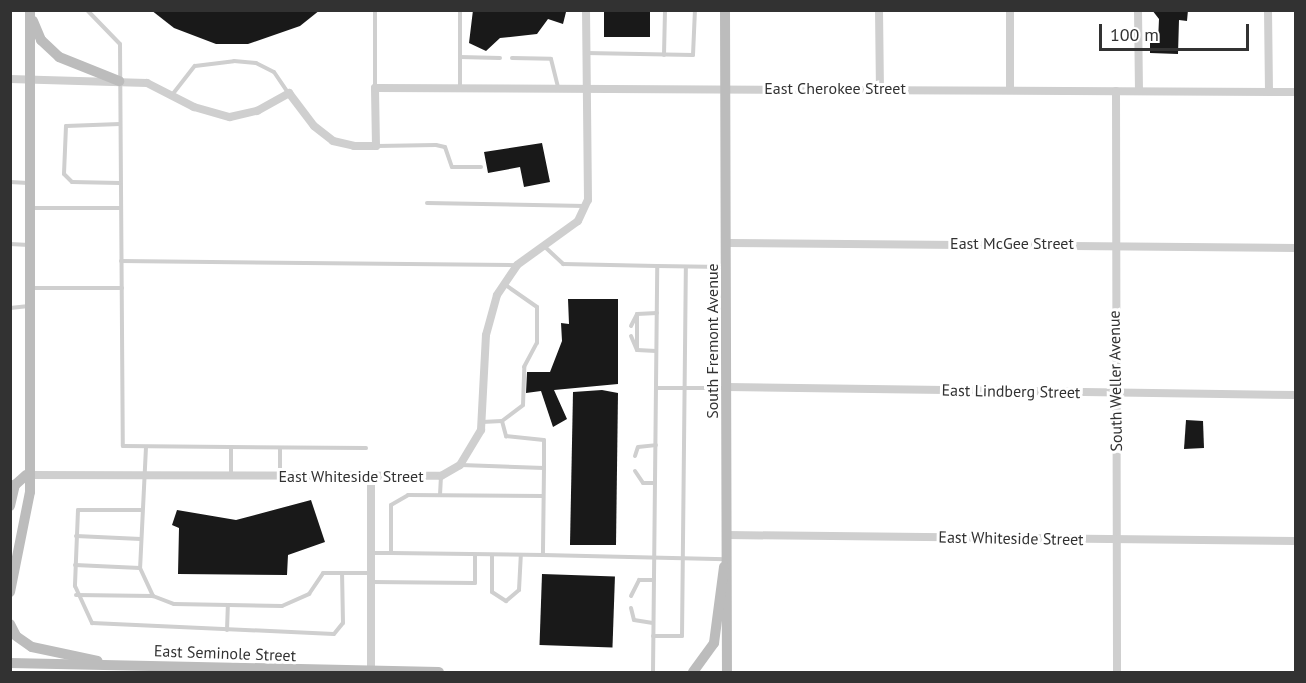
<!DOCTYPE html>
<style>
body{margin:0}
#map{position:relative;width:1306px;height:683px;overflow:hidden;background:#fff;font-family:"PT Sans",sans-serif}
div>[style]{position:absolute}
[style*='--x']{left:calc(var(--x)*1px);top:calc(var(--y)*1px);width:calc(var(--w)*1px);rotate:calc(var(--a)*1deg)}
.building>*{inset:0;background:#191919;transform-origin:0 0}
.lane>*{height:4px;margin:-2px;padding:0 2px;transform-origin:2px;border-radius:2px;background:#cfcfcf}
.street>*{height:8px;margin:-4px;padding:0 4px;transform-origin:4px;border-radius:4px;background:#cfcfcf}
.secondary>*{height:10px;margin:-5px;padding:0 5px;transform-origin:5px;border-radius:5px;background:#bcbcbc}
span{translate:-50% -50%;white-space:nowrap;text-align:center;line-height:1.15;-webkit-text-stroke:6px #fff;paint-order:stroke}
.street-label{font-size:16px;color:#323232}
.frame{position:absolute;inset:0;border:12px solid #323232;pointer-events:none}
.scale{position:absolute;left:1099px;top:24px;width:150px;height:27px;box-sizing:border-box;border:3px solid #323232;border-top:0;padding-left:8px;font-size:18px;line-height:21px;white-space:nowrap;color:#323232;-webkit-text-stroke:4px #fff;paint-order:stroke}
</style>
<div id="map">
<div class="building">
<div style="clip-path:polygon(151px 10px,320px 10px,300px 26px,248px 44px,216px 44px,174px 28px)"></div>
<div style="clip-path:polygon(473px 10px,560px 10px,566px 12px,563px 24px,548px 19px,537px 34px,500px 38px,486px 51px,469px 43px)"></div>
<div style="left:604px;top:10px;width:46px;height:27px"></div>
<div style="clip-path:polygon(1152px 10px,1188px 10px,1187px 21px,1179px 20px,1178px 54px,1150px 53px,1150px 41px,1158px 41px,1159px 19px)"></div>
<div style="clip-path:polygon(542px 143px,550px 182px,524px 187px,520px 167px,488px 173px,484px 152px)"></div>
<div style="clip-path:polygon(568px 299px,618px 299px,618px 384px,554px 390px,567px 419px,553px 427px,541px 391px,526px 393px,527px 372px,550px 372px,562px 341px,561px 323px,569px 324px)"></div>
<div style="clip-path:polygon(602px 390px,618px 393px,616px 545px,570px 545px,573px 392px)"></div>
<div style="clip-path:polygon(1186px 420px,1203px 421px,1204px 448px,1184px 449px)"></div>
<div style="clip-path:polygon(311px 500px,325px 542px,288px 555px,287px 575px,178px 574px,179px 528px,172px 525px,177px 510px,236px 520px)"></div>
<div style="left:542px;top:574px;width:73px;height:71px;rotate:2deg"></div>
</div>
<div class="lane">
<div style="--x:87;--y:10;--w:47;--a:45.9"></div>
<div style="--x:120;--y:44;--w:402;--a:89.6"></div>
<div style="--x:123;--y:446;--w:243;--a:0.5"></div>
<div style="--x:460;--y:10;--w:77;--a:90"></div>
<div style="--x:586;--y:53;--w:107;--a:1.1"></div>
<div style="--x:693;--y:55;--w:45;--a:-87.5"></div>
<div style="--x:664;--y:55;--w:45;--a:-88.7"></div>
<div style="--x:460;--y:57;--w:40;--a:1.4"></div>
<div style="--x:512;--y:58;--w:39;--a:1"></div>
<div style="--x:551;--y:59;--w:29;--a:76"></div>
<div style="--x:375;--y:88;--w:78;--a:-90"></div>
<div style="--x:172;--y:95;--w:37;--a:-52"></div>
<div style="--x:195;--y:66;--w:39;--a:-7"></div>
<div style="--x:234;--y:61;--w:22;--a:5"></div>
<div style="--x:256;--y:63;--w:20;--a:27"></div>
<div style="--x:274;--y:72;--w:25;--a:56"></div>
<div style="--x:120;--y:124;--w:54;--a:177.9"></div>
<div style="--x:66;--y:126;--w:48;--a:92.4"></div>
<div style="--x:64;--y:174;--w:11;--a:45"></div>
<div style="--x:72;--y:182;--w:48;--a:1.2"></div>
<div style="--x:377;--y:146;--w:59;--a:-1"></div>
<div style="--x:436;--y:145;--w:9;--a:13"></div>
<div style="--x:445;--y:147;--w:21;--a:71"></div>
<div style="--x:452;--y:167;--w:29;--a:0"></div>
<div style="--x:10;--y:182;--w:18;--a:3"></div>
<div style="--x:427;--y:203;--w:158;--a:1.1"></div>
<div style="--x:33;--y:208;--w:88;--a:0"></div>
<div style="--x:10;--y:244;--w:19;--a:3"></div>
<div style="--x:545;--y:247;--w:25;--a:43"></div>
<div style="--x:563;--y:264;--w:94;--a:1.2"></div>
<div style="--x:121;--y:261;--w:396;--a:0.6"></div>
<div style="--x:30;--y:288;--w:92;--a:0"></div>
<div style="--x:10;--y:308;--w:19;--a:-6"></div>
<div style="--x:631;--y:326;--w:13;--a:-63"></div>
<div style="--x:631;--y:336;--w:15;--a:67"></div>
<div style="--x:656;--y:351;--w:19;--a:-177"></div>
<div style="--x:637;--y:350;--w:36;--a:-90"></div>
<div style="--x:637;--y:314;--w:20;--a:-3"></div>
<div style="--x:656;--y:388;--w:67;--a:0"></div>
<div style="--x:502;--y:421;--w:16;--a:75"></div>
<div style="--x:506;--y:436;--w:38;--a:6"></div>
<div style="--x:544;--y:440;--w:28;--a:90"></div>
<div style="--x:482;--y:422;--w:20;--a:-3"></div>
<div style="--x:502;--y:421;--w:26;--a:-37"></div>
<div style="--x:523;--y:405;--w:38;--a:-88"></div>
<div style="--x:524;--y:367;--w:27;--a:-62"></div>
<div style="--x:537;--y:343;--w:36;--a:-90"></div>
<div style="--x:537;--y:307;--w:39;--a:-145"></div>
<div style="--x:146;--y:447;--w:121;--a:92.8"></div>
<div style="--x:140;--y:568;--w:31;--a:65"></div>
<div style="--x:153;--y:596;--w:22;--a:21"></div>
<div style="--x:174;--y:604;--w:108;--a:1.1"></div>
<div style="--x:282;--y:606;--w:30;--a:-24"></div>
<div style="--x:309;--y:594;--w:25;--a:-56"></div>
<div style="--x:323;--y:573;--w:48;--a:0"></div>
<div style="--x:231;--y:447;--w:28;--a:90"></div>
<div style="--x:280;--y:448;--w:26;--a:90"></div>
<div style="--x:635;--y:456;--w:9;--a:-72"></div>
<div style="--x:638;--y:447;--w:18;--a:-6"></div>
<div style="--x:461;--y:465;--w:83;--a:2.1"></div>
<div style="--x:544;--y:468;--w:87;--a:90.7"></div>
<div style="--x:543;--y:555;--w:152;--a:-179.2"></div>
<div style="--x:391;--y:553;--w:48;--a:-90"></div>
<div style="--x:391;--y:505;--w:20;--a:-30"></div>
<div style="--x:408;--y:495;--w:135;--a:0.4"></div>
<div style="--x:635;--y:471;--w:14;--a:56"></div>
<div style="--x:643;--y:483;--w:12;--a:0"></div>
<div style="--x:440;--y:495;--w:17;--a:-87"></div>
<div style="--x:141;--y:510;--w:63;--a:180"></div>
<div style="--x:78;--y:510;--w:76;--a:92.3"></div>
<div style="--x:75;--y:586;--w:41;--a:65.3"></div>
<div style="--x:92;--y:623;--w:242;--a:2.6"></div>
<div style="--x:334;--y:634;--w:14;--a:-51"></div>
<div style="--x:343;--y:623;--w:50;--a:-91.1"></div>
<div style="--x:76;--y:536;--w:65;--a:2.6"></div>
<div style="--x:372;--y:553;--w:19;--a:0"></div>
<div style="--x:492;--y:555;--w:37;--a:90"></div>
<div style="--x:492;--y:592;--w:17;--a:33"></div>
<div style="--x:506;--y:601;--w:17;--a:-40"></div>
<div style="--x:519;--y:590;--w:35;--a:-87"></div>
<div style="--x:543;--y:555;--w:183;--a:1.3"></div>
<div style="--x:75;--y:565;--w:65;--a:2.6"></div>
<div style="--x:372;--y:582;--w:103;--a:0.6"></div>
<div style="--x:475;--y:583;--w:28;--a:-90"></div>
<div style="--x:76;--y:595;--w:77;--a:0.7"></div>
<div style="--x:631;--y:596;--w:18;--a:-63"></div>
<div style="--x:639;--y:580;--w:15;--a:0"></div>
<div style="--x:631;--y:608;--w:12;--a:76"></div>
<div style="--x:634;--y:620;--w:19;--a:9"></div>
<div style="--x:227;--y:630;--w:25;--a:-88"></div>
<div style="--x:653;--y:636;--w:29;--a:0"></div>
<div style="--x:682;--y:636;--w:369;--a:-89.4"></div>
<div style="--x:653;--y:672;--w:406;--a:-89.4"></div>
<div style="--x:657;--y:266;--w:67;--a:0.9"></div>
</div>
<div class="street">
<div style="--x:879;--y:10;--w:78;--a:89.3"></div>
<div style="--x:1010;--y:10;--w:79;--a:90"></div>
<div style="--x:1138;--y:10;--w:81;--a:89.3"></div>
<div style="--x:1268;--y:10;--w:82;--a:89.3"></div>
<div style="--x:10;--y:79;--w:137;--a:1.7"></div>
<div style="--x:147;--y:83;--w:53;--a:27.1"></div>
<div style="--x:194;--y:107;--w:37;--a:16"></div>
<div style="--x:230;--y:117;--w:28;--a:-13"></div>
<div style="--x:257;--y:111;--w:37;--a:-29"></div>
<div style="--x:289;--y:93;--w:41;--a:52.9"></div>
<div style="--x:314;--y:126;--w:24;--a:38"></div>
<div style="--x:333;--y:141;--w:22;--a:13"></div>
<div style="--x:354;--y:146;--w:22;--a:0"></div>
<div style="--x:376;--y:146;--w:58;--a:-91"></div>
<div style="--x:375;--y:88;--w:921;--a:0.25"></div>
<div style="--x:1116;--y:91;--w:581;--a:89.9"></div>
<div style="--x:728;--y:243;--w:568;--a:0.5"></div>
<div style="--x:727;--y:387;--w:569;--a:0.81"></div>
<div style="--x:26;--y:475;--w:415;--a:0.1"></div>
<div style="--x:441;--y:476;--w:22;--a:-30"></div>
<div style="--x:460;--y:465;--w:41;--a:-59"></div>
<div style="--x:481;--y:430;--w:95;--a:-87"></div>
<div style="--x:486;--y:335;--w:41;--a:-74.6"></div>
<div style="--x:497;--y:295;--w:36;--a:-56"></div>
<div style="--x:517;--y:265;--w:75;--a:-35.8"></div>
<div style="--x:578;--y:221;--w:23;--a:-65"></div>
<div style="--x:588;--y:200;--w:190;--a:-90.6"></div>
<div style="--x:371;--y:476;--w:195;--a:90"></div>
<div style="--x:727;--y:535;--w:569;--a:0.6"></div>
</div>
<div class="secondary">
<div style="--x:725;--y:10;--w:662;--a:89.83"></div>
<div style="--x:33;--y:21;--w:21;--a:67"></div>
<div style="--x:41;--y:40;--w:25;--a:43"></div>
<div style="--x:59;--y:57;--w:65;--a:21.8"></div>
<div style="--x:10;--y:506;--w:22;--a:-77"></div>
<div style="--x:15;--y:485;--w:15;--a:-42"></div>
<div style="--x:10;--y:592;--w:102;--a:-78.7"></div>
<div style="--x:30;--y:492;--w:482;--a:-90"></div>
<div style="--x:10;--y:624;--w:13;--a:63"></div>
<div style="--x:16;--y:636;--w:19;--a:35"></div>
<div style="--x:32;--y:647;--w:67;--a:12"></div>
<div style="--x:10;--y:663;--w:429;--a:1.2"></div>
<div style="--x:693;--y:672;--w:36;--a:-54"></div>
<div style="--x:714;--y:643;--w:77;--a:-82.5"></div>
</div>
<div class="street-label">
<span style="left:835px;top:88px">East Cherokee Street</span>
<span style="left:1012px;top:243px">East McGee Street</span>
<span style="left:712px;top:341px;rotate:-90deg">South Fremont Avenue</span>
<span style="left:1115px;top:381px;rotate:-91deg">South Weller Avenue</span>
<span style="left:1011px;top:391px;rotate:1deg">East Lindberg Street</span>
<span style="left:351px;top:476px">East Whiteside Street</span>
<span style="left:1011px;top:538px;rotate:1deg">East Whiteside Street</span>
<span style="left:225px;top:653px;rotate:2deg">East Seminole Street</span>
</div>
<div class="frame"></div>
<div class="scale">100 m</div>
</div>
